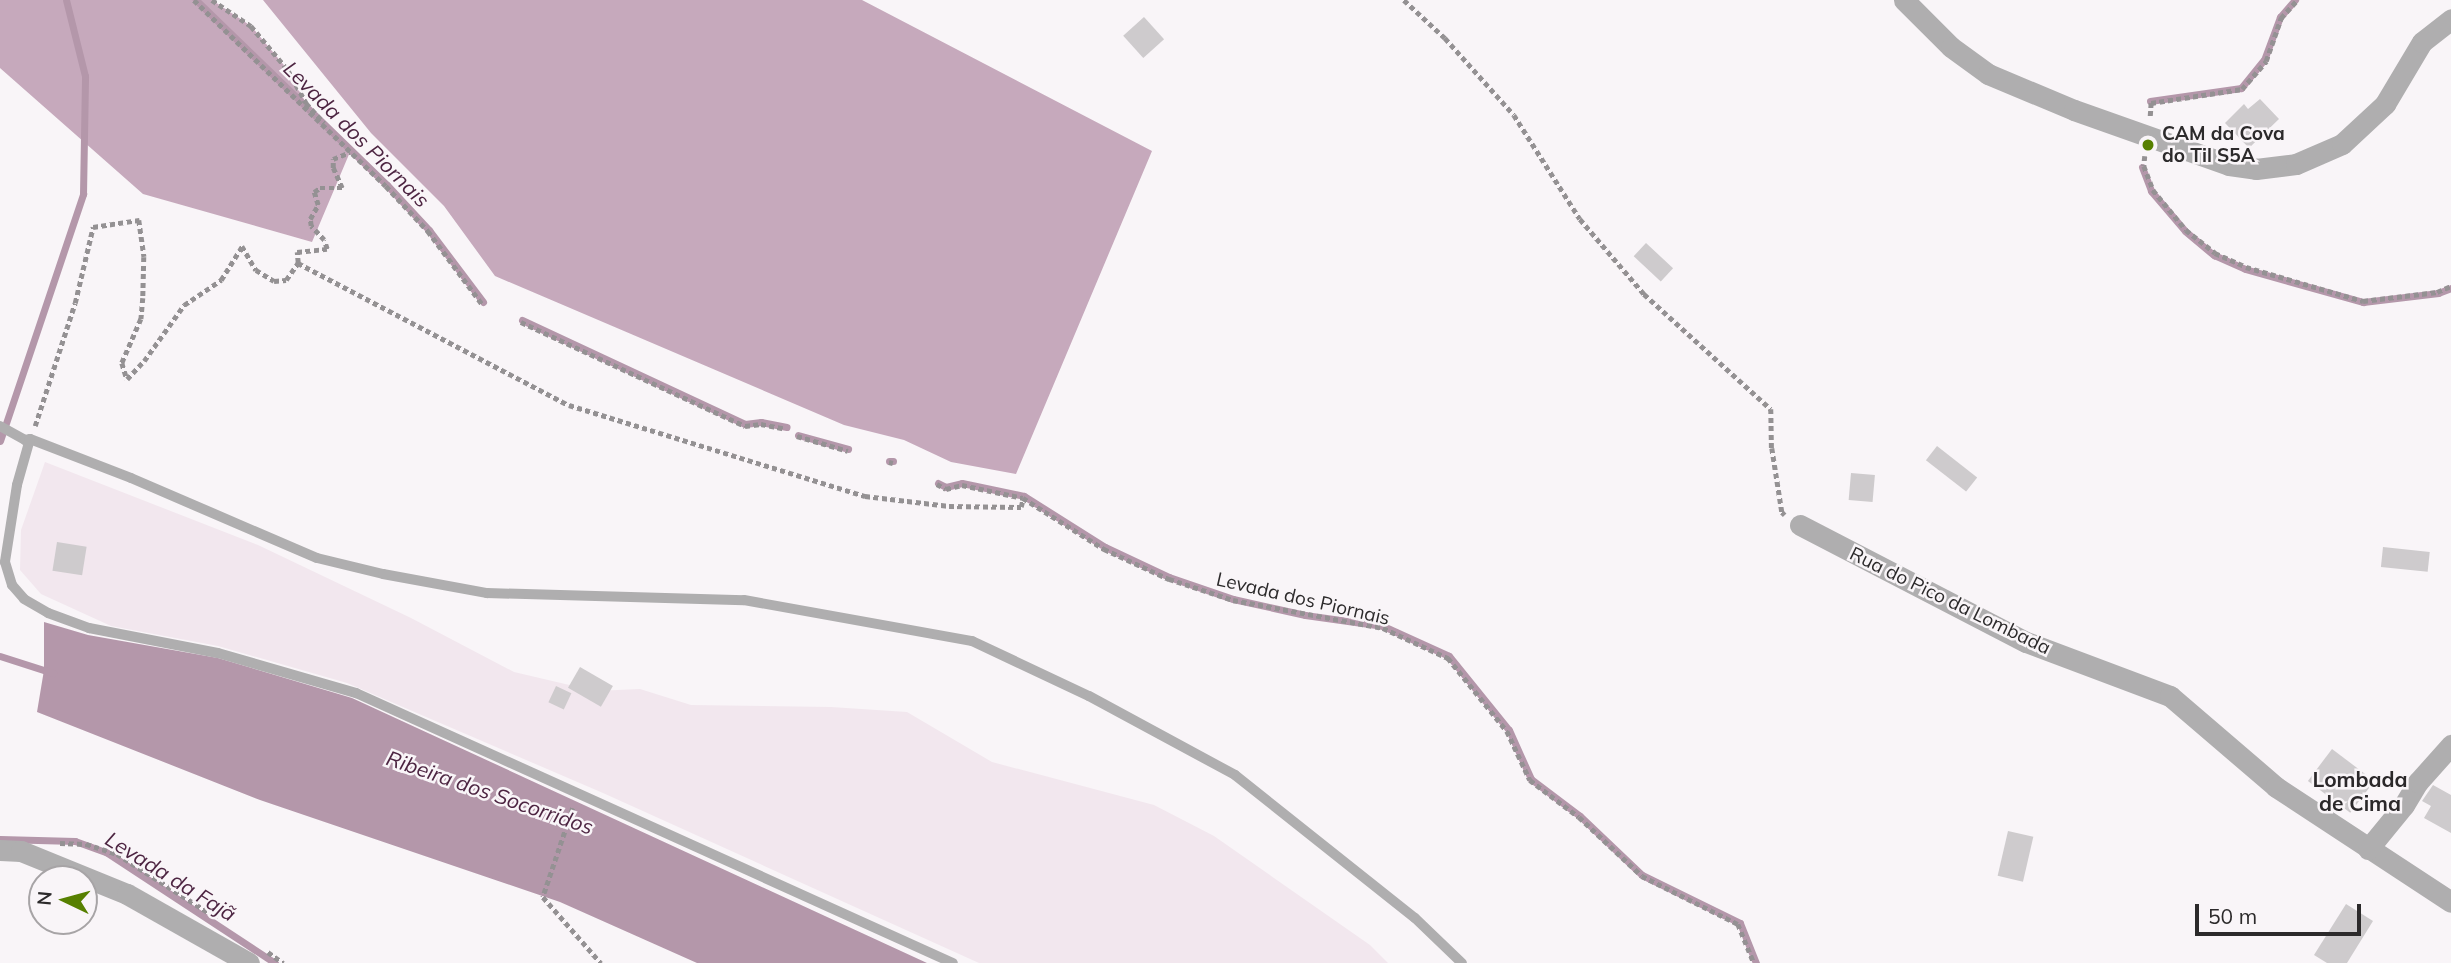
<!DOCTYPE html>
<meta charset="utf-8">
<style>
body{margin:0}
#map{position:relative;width:2451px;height:963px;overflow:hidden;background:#f9f5f8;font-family:Mulish,sans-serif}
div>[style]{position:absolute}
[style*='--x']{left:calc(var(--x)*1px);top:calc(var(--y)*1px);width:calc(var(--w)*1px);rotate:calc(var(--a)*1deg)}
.built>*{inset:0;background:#f2e7ee}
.forest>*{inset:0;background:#c6a9bc}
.water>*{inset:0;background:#b497aa}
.stream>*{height:7px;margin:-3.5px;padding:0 3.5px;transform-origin:3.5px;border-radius:3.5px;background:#b497aa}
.building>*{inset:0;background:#cecbcd;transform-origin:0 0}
.path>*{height:4.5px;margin-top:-2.25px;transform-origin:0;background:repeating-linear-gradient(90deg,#949193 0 5px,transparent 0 8.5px)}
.service>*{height:10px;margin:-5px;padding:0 5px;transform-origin:5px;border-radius:5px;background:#afaeaf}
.minor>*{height:21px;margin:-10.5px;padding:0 10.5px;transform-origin:10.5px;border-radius:10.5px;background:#afaeaf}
.tertiary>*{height:21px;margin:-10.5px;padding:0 10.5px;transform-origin:10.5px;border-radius:10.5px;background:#afaeaf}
.dots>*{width:19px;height:19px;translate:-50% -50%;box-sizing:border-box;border:4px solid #f9f5f8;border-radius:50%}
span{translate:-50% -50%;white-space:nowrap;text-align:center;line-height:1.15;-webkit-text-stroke:5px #f9f5f8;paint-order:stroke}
.poi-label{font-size:19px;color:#2c2a2b;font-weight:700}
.left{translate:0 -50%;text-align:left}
.street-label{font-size:19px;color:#2c2a2b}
.water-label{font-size:21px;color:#4d2542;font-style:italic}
.neighbourhood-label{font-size:21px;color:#2b282a;font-weight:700}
.north{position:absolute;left:28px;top:865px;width:70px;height:70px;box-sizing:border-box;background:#f9f5f8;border:2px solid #a7a4a6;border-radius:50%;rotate:275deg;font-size:19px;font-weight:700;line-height:28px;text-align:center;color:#2c2a2b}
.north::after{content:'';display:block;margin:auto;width:24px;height:32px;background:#578001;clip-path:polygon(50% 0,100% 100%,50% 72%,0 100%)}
.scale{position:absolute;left:2195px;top:904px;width:166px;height:32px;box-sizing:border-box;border:4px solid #2c2a2b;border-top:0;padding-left:9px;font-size:21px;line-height:24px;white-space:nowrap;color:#2c2a2b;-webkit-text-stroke:5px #f9f5f8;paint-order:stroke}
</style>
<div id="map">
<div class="built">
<div style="clip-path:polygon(45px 462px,258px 545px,411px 618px,514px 672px,595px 691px,640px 689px,691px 705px,831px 707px,907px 712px,992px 762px,1154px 805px,1214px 836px,1370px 945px,1388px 963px,979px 963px,603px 793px,347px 683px,218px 646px,111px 626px,41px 594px,20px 570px,21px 530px)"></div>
</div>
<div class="forest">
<div style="clip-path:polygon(0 0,212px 0,251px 26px,288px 70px,306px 103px,350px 152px,312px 242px,143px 194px,0 68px)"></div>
<div style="clip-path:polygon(263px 0,862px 0,1152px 151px,1016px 474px,951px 462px,904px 440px,844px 425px,495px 276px,444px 206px,371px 133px)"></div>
</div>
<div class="water">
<div style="clip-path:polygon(44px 622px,88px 635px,218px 658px,352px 698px,927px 963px,697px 963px,560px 902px,260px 800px,37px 712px,44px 670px)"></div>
</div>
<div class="stream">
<div style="--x:196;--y:0;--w:266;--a:44.1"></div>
<div style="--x:387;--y:185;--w:62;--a:47"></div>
<div style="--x:429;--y:230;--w:90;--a:53.1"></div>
<div style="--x:2150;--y:101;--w:92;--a:-8.1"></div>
<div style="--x:2241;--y:88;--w:36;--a:-51"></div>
<div style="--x:2264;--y:60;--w:46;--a:-69.6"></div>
<div style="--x:2280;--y:17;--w:23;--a:-49"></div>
<div style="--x:2142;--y:167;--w:26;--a:69"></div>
<div style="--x:2151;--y:191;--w:52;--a:49.6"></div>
<div style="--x:2185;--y:231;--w:38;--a:40"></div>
<div style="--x:2214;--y:255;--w:34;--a:24"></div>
<div style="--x:2245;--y:269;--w:123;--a:15.6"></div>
<div style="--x:2363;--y:302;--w:76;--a:-6.8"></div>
<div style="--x:2438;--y:293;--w:14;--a:-21"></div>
<div style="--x:522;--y:320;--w:246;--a:25"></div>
<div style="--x:745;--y:424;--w:16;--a:-7"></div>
<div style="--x:761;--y:422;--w:26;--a:11"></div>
<div style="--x:798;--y:435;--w:52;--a:15.6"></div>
<div style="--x:0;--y:441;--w:261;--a:-71.4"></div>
<div style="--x:83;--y:194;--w:118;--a:-89"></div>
<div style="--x:85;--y:76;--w:78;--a:-104"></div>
<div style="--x:889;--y:461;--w:4;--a:0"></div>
<div style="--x:938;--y:483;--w:9;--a:27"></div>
<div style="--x:946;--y:487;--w:16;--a:-14"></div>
<div style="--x:962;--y:483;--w:63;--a:11.8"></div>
<div style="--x:1024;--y:496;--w:96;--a:32.2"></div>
<div style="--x:1105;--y:547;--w:71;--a:25.1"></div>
<div style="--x:1169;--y:577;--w:68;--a:19"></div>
<div style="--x:1233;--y:599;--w:74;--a:12.5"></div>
<div style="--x:1305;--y:615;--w:79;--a:8"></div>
<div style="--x:1383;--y:626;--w:72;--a:24.4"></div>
<div style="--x:1449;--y:656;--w:95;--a:51"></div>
<div style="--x:1509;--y:730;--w:54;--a:65.8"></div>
<div style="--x:1531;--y:779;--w:61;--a:37.1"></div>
<div style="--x:1580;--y:816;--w:86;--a:43.6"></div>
<div style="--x:1642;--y:875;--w:109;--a:26.1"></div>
<div style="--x:1740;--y:923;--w:43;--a:68.2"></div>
<div style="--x:0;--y:656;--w:56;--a:17.8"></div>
<div style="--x:0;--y:839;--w:75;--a:1.5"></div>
<div style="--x:75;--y:841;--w:33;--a:20"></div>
<div style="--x:106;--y:852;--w:202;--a:33.3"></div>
</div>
<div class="building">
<div style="left:1144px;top:17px;width:30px;height:28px;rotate:48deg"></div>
<div style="clip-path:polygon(2260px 99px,2279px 119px,2249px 148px,2225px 123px,2244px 104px,2248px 109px)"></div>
<div style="left:1646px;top:243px;width:37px;height:18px;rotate:43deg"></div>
<div style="left:1937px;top:446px;width:51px;height:18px;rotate:38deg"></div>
<div style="left:1851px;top:473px;width:24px;height:27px;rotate:5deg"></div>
<div style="left:57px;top:542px;width:30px;height:29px;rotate:9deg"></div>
<div style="left:2383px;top:547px;width:47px;height:20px;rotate:6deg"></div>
<div style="left:580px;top:667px;width:38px;height:24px;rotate:30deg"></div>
<div style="left:556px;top:686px;width:17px;height:18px;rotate:25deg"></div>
<div style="left:2332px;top:749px;width:53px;height:40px;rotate:37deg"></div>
<div style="clip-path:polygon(2433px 785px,2451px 795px,2451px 833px,2424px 818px,2431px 806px,2422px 801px)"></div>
<div style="left:2008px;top:831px;width:26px;height:46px;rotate:13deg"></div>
<div style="clip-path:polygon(2346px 904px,2373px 921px,2347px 963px,2327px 963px,2314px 955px)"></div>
</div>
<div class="path">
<div style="--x:194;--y:0;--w:267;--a:44.1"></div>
<div style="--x:386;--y:186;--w:62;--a:47"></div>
<div style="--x:428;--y:231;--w:91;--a:53.5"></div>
<div style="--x:212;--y:0;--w:47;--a:33.7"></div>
<div style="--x:251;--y:26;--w:57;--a:49.9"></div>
<div style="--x:288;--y:70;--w:38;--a:61"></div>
<div style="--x:306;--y:103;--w:27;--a:48"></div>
<div style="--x:1404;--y:0;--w:56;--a:42.8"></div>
<div style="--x:1445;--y:38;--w:103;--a:48.1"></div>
<div style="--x:1514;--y:115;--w:123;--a:57.6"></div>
<div style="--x:1580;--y:219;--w:99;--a:49.5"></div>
<div style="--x:1644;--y:294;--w:171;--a:42.2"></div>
<div style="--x:1771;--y:409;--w:39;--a:89"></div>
<div style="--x:1772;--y:448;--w:65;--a:81.1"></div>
<div style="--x:1782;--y:512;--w:4;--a:45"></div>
<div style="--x:2150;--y:116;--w:13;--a:-86"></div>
<div style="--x:2151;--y:103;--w:92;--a:-8.7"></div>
<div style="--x:2242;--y:89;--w:37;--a:-49"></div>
<div style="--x:2266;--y:61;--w:46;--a:-70.8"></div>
<div style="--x:2281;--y:18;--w:24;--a:-48"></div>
<div style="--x:2145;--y:156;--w:10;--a:96"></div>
<div style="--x:2144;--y:166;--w:26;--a:69"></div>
<div style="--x:2153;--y:190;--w:52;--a:50.5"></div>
<div style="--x:2186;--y:230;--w:37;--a:38"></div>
<div style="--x:2215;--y:253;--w:34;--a:24"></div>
<div style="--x:2246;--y:267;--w:122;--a:16.2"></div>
<div style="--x:2363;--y:301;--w:75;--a:-6.9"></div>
<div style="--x:2437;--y:292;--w:15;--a:-23"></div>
<div style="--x:298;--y:263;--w:306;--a:27.7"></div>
<div style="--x:569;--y:405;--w:310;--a:17.1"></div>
<div style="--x:865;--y:496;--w:85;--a:6.8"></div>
<div style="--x:949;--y:506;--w:72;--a:0.8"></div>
<div style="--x:1021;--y:507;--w:9;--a:-77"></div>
<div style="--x:521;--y:322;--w:247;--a:24.9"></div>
<div style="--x:745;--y:426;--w:16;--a:-7"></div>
<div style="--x:761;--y:424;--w:25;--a:11"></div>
<div style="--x:35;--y:426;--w:129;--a:-72"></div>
<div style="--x:75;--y:303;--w:78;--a:-76.7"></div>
<div style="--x:93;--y:227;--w:47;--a:-8.7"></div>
<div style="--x:139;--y:220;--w:37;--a:82"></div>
<div style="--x:144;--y:257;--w:41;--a:91.4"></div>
<div style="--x:143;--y:298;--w:21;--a:95"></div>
<div style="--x:141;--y:319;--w:48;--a:113.4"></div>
<div style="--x:122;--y:363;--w:17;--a:73"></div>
<div style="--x:127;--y:379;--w:25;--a:-47"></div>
<div style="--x:144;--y:361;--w:69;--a:-54.5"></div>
<div style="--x:184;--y:305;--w:45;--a:-34"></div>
<div style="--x:221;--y:280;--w:40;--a:-58"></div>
<div style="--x:242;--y:246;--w:28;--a:60"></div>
<div style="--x:256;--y:270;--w:21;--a:31"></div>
<div style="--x:274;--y:281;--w:12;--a:-5"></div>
<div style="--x:286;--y:280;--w:21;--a:-55"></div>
<div style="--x:298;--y:263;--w:11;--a:-95"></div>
<div style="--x:297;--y:252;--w:30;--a:-6"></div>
<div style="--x:327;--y:249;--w:9;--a:-108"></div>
<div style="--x:324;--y:240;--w:19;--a:-133"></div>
<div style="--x:311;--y:226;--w:7;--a:-98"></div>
<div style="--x:310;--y:219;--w:16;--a:-60"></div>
<div style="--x:318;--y:205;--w:14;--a:-107"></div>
<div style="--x:314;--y:192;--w:7;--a:-34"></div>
<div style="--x:320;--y:188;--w:22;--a:0"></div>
<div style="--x:342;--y:188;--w:22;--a:-114"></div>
<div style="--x:333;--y:168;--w:9;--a:-90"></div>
<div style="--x:333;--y:159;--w:18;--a:-22"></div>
<div style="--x:797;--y:436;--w:53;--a:16.4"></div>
<div style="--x:889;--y:462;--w:4;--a:14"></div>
<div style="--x:937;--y:484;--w:10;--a:29"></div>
<div style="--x:946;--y:489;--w:16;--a:-14"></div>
<div style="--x:962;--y:485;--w:62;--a:12"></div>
<div style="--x:1023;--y:498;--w:96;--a:32.2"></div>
<div style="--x:1104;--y:549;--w:72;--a:24.8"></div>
<div style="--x:1169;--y:579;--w:67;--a:18.2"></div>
<div style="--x:1233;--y:600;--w:153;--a:10.6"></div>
<div style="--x:1383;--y:628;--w:72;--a:24.8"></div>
<div style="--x:1448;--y:658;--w:94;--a:51.1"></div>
<div style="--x:1507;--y:731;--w:54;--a:64.9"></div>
<div style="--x:1530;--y:780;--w:61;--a:37.1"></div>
<div style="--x:1579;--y:817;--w:86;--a:43.1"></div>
<div style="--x:1642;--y:876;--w:107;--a:26.6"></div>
<div style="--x:1738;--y:924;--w:42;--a:67.7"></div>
<div style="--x:573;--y:808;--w:94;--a:108.6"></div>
<div style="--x:543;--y:897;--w:88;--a:48.7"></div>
<div style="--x:60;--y:843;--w:26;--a:2"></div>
<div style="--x:86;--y:844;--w:33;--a:18"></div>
<div style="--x:117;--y:854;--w:119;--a:32.6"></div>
<div style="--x:268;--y:952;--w:19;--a:36"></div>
</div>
<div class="service">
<div style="--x:0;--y:426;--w:29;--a:29"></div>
<div style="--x:25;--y:440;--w:5;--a:-11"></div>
<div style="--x:30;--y:439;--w:108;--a:21.1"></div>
<div style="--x:131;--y:478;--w:202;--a:23.3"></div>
<div style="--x:317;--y:558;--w:68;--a:13.6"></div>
<div style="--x:383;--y:574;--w:106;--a:10.4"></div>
<div style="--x:487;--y:593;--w:257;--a:1.6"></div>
<div style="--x:744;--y:600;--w:232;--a:10.2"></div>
<div style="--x:972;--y:641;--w:129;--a:25.2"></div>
<div style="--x:1089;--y:696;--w:166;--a:28.4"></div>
<div style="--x:1235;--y:775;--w:230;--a:38.5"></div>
<div style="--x:1415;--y:918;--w:65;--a:43.8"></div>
<div style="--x:30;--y:439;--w:48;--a:105.8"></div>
<div style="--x:17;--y:485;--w:78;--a:98.9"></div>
<div style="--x:5;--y:562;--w:24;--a:73"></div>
<div style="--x:12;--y:585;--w:18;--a:49"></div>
<div style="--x:24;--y:599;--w:28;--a:30"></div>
<div style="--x:48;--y:613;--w:44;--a:20.1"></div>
<div style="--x:89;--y:628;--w:131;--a:11"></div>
<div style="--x:218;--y:653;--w:144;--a:16.2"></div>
<div style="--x:356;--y:693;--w:655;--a:24.34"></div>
</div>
<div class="minor">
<div style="--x:1800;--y:525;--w:254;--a:27.4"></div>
<div style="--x:2026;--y:642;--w:154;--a:20.6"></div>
<div style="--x:2170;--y:696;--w:140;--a:40.6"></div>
<div style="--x:2276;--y:787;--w:209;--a:33.3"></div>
<div style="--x:2368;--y:849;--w:57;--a:-50.7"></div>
<div style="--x:2404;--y:805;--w:27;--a:-59"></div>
<div style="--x:2418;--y:782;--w:50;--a:-48.3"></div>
<div style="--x:0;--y:850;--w:21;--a:3"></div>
<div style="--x:21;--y:851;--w:114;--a:22.1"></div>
<div style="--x:127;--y:894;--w:140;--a:29.5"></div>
</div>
<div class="tertiary">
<div style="--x:1904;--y:0;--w:66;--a:45"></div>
<div style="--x:1951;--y:47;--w:46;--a:36.1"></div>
<div style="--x:1988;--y:74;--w:93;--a:22.7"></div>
<div style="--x:2074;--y:110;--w:164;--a:19.5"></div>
<div style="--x:2229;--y:165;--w:27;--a:8"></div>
<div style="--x:2256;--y:169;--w:40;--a:-7.1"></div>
<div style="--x:2296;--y:164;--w:50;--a:-23.5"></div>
<div style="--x:2342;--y:144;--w:59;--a:-42.9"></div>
<div style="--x:2385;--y:104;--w:72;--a:-59.2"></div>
<div style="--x:2422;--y:42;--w:37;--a:-38"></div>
</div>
<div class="dots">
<div style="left:2148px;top:145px;background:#578001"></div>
</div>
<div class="poi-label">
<span class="left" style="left:2162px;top:145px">CAM da Cova<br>do Til S5A</span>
</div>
<div class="street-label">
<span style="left:1303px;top:599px;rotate:13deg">Levada dos Piornais</span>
<span style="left:1950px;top:601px;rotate:26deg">Rua do Pico da Lombada</span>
</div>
<div class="water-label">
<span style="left:357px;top:134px;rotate:45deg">Levada dos Piornais</span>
<span style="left:490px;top:792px;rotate:19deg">Ribeira dos Socorridos</span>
<span style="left:171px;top:876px;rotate:32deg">Levada da Fajã</span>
</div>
<div class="neighbourhood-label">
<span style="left:2360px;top:791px">Lombada<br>de Cima</span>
</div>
<div class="north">N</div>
<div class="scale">50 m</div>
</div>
